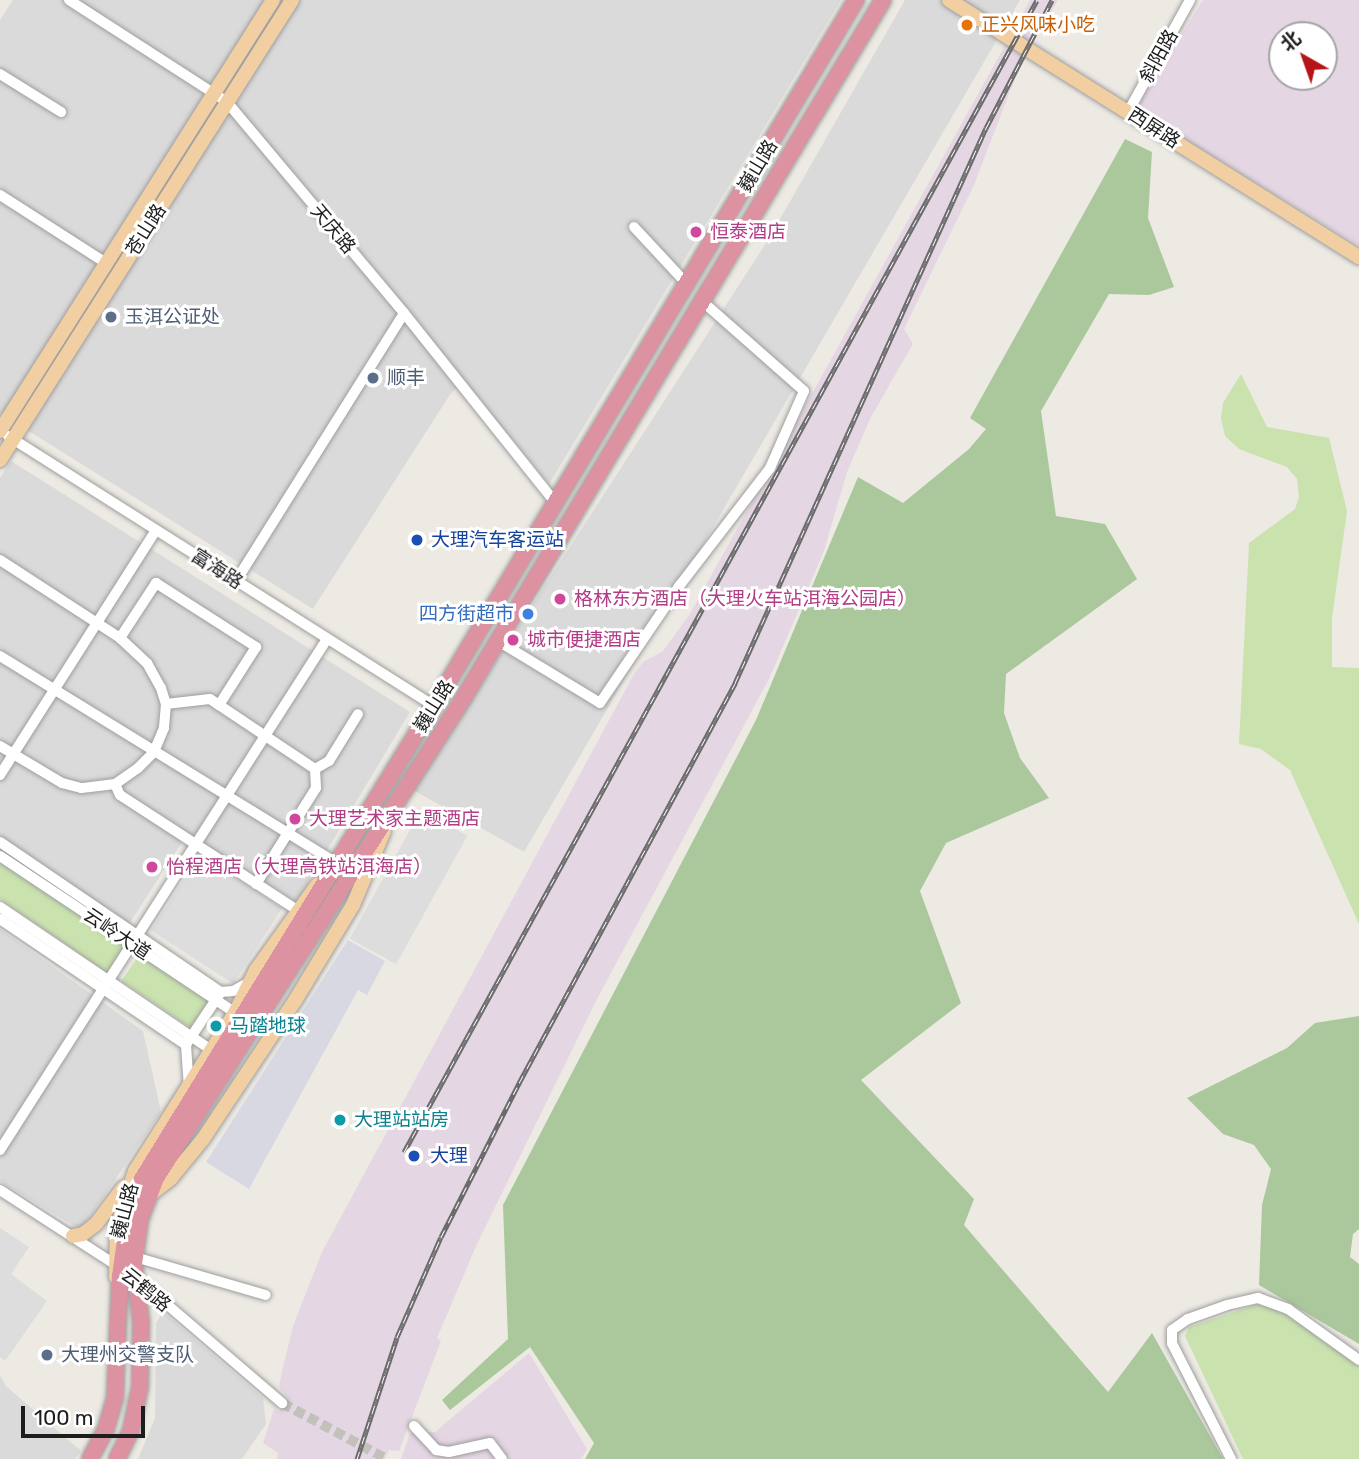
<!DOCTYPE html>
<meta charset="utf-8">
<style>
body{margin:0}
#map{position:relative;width:1359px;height:1459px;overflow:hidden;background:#edeae4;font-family:Rubik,"Noto Sans SC",sans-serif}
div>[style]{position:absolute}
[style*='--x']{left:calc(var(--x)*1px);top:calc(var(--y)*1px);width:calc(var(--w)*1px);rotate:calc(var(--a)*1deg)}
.residential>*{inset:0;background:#dbdada}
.industrial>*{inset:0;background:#e5d6e3}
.grass>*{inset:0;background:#c9e2ae;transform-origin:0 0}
.forest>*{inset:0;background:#aac89c}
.parking>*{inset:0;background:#ddd;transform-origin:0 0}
.plaza>*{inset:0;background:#d8d8e2}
.minor-tunnel>*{height:10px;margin-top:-5px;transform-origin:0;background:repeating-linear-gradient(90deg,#c3c1bc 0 10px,transparent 0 15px)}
.roads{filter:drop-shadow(0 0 2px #9e9e9e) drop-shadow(0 0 2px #9e9e9e)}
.minor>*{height:10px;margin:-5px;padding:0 5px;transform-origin:5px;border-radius:5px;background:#fff}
.major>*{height:14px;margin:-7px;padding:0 7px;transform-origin:7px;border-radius:7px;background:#f2cfa3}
.highway>*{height:16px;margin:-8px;padding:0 8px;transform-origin:8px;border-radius:8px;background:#dd92a1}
.rail>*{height:5px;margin-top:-2.5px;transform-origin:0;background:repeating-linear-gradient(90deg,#fff 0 8px,#6b6b6b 0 16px);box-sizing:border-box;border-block:2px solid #6b6b6b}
.dots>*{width:19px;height:19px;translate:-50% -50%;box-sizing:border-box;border:4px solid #fff;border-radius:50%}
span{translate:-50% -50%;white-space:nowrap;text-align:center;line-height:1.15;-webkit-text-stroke:6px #fff;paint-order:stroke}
.food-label{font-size:19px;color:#c56008}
.left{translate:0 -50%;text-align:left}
.street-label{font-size:19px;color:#1d1d1d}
.hotel-label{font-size:19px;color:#b23c85}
.service-label{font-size:19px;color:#4e5e75}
.transit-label{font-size:19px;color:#164399}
.shop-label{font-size:19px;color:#366cbe}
.right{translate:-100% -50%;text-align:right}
.culture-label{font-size:19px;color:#0d838f}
.north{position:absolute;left:1268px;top:21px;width:70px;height:70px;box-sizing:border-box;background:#fff;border:2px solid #a5a5a5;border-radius:50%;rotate:320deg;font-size:19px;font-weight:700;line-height:28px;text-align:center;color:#1d1d1d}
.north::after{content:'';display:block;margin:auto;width:24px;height:32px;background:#b61416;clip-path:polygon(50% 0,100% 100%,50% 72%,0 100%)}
.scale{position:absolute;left:21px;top:1406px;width:124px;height:32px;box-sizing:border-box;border:4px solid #1d1d1d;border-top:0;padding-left:9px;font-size:21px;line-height:24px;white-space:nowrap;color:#1d1d1d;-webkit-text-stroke:5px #fff;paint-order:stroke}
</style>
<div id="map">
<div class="residential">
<div style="clip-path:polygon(13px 0,841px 0,549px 484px,463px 380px,449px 396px,313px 609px,0 413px,0 20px)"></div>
<div style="clip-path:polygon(905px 0,1020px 0,524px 852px,413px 790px,768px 240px)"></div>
<div style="clip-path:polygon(11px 461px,410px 712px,296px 902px,188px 833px,129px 924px,0 839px,0 478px)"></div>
<div style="clip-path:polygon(0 929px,143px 1031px,161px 1112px,81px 1230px,0 1181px)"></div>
<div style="clip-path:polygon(163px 1312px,263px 1398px,266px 1424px,242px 1459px,138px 1459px,155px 1418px,156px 1323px)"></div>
<div style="clip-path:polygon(0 1375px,6px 1386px,81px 1451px,75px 1459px,0 1459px)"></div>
</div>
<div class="industrial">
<div style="clip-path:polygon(1030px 0,1058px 0,1019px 68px,974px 185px,904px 329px,913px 344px,871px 417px,847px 472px,824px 551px,769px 679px,597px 999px,477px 1244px,437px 1338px,441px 1341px,399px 1451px,389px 1450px,385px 1459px,277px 1459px,278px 1453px,263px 1443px,274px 1409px,279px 1411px,288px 1398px,279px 1387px,282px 1371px,293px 1326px,322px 1252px,634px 674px,643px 662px,663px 651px,690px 614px)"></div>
<div style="clip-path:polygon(evenodd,1203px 0,1359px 0,1359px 246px,1135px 108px,1203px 0,1282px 35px,1324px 35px,1324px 77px,1282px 77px,1282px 35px)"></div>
<div style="clip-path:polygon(529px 1353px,587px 1449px,581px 1459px,401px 1459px,410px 1433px,435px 1432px)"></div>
</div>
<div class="grass">
<div style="clip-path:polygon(1241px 374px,1267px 427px,1329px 438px,1347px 511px,1332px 618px,1332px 667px,1359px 668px,1359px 924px,1290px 770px,1261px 749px,1239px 744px,1249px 543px,1295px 509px,1299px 497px,1297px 479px,1287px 467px,1239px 449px,1225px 436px,1221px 418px,1223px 403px)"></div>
<div style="clip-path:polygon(0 856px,128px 944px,107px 973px,0 899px)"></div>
<div style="left:141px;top:952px;width:85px;height:35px;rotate:34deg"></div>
<div style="clip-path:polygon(1258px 1304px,1284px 1312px,1359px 1363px,1359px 1459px,1243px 1459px,1185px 1336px,1189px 1327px)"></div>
</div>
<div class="forest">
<div style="clip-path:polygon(1125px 139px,1152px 152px,1148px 218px,1174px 287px,1149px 295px,1109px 294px,1041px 411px,1056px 516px,1105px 524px,1137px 579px,1006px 674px,1004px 713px,1020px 758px,1049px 798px,946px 843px,920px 891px,961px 1003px,861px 1080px,974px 1199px,964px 1225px,1108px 1392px,1152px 1333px,1223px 1459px,585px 1459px,594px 1443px,530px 1347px,450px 1410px,442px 1400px,508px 1339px,503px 1205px,756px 720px,858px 477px,903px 503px,969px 449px,986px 429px,970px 418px)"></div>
<div style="clip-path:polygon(1359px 1016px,1359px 1229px,1353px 1234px,1350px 1257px,1359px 1264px,1359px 1344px,1259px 1285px,1262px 1205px,1271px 1169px,1254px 1145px,1223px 1134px,1187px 1098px,1287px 1048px,1315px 1023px)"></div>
</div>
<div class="parking">
<div style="left:421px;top:810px;width:53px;height:147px;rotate:29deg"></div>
<div style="left:200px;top:855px;width:98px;height:90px;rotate:33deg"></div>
<div style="clip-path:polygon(0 1228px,29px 1247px,11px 1274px,47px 1301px,5px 1361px,0 1357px)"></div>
</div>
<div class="plaza">
<div style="clip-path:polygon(348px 940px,385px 961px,367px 995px,358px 990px,249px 1189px,206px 1162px)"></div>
</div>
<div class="minor-tunnel">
<div style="--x:282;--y:1403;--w:119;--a:28.1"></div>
</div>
<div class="roads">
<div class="minor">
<div style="--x:69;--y:0;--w:188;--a:32.8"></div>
<div style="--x:227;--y:102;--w:275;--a:50"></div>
<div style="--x:404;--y:313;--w:242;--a:51.4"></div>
<div style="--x:0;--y:74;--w:72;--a:31.9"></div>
<div style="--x:1128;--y:112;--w:128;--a:-61"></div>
<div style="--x:0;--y:195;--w:126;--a:32.7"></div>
<div style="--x:634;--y:227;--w:76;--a:47.1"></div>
<div style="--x:8;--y:436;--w:504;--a:32.37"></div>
<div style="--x:0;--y:560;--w:143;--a:33"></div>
<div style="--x:120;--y:638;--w:37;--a:43"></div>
<div style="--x:147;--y:663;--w:29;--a:61"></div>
<div style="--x:161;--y:688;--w:17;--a:73"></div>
<div style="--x:166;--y:704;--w:24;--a:95"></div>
<div style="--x:164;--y:728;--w:26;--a:113"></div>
<div style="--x:154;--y:752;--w:23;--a:135"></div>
<div style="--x:138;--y:768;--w:28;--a:145"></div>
<div style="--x:115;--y:784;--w:34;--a:173"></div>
<div style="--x:81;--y:788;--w:20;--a:-165"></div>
<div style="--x:62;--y:783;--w:72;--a:-149.2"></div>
<div style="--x:236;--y:581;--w:316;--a:-57.9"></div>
<div style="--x:120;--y:638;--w:66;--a:-56.8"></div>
<div style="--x:156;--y:583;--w:119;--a:32.6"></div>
<div style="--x:256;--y:647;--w:69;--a:122.5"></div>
<div style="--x:498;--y:641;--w:119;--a:31.3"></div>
<div style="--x:600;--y:703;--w:143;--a:-55.9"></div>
<div style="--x:680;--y:585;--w:148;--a:-52.4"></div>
<div style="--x:770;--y:468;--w:84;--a:-66.2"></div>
<div style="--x:804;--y:391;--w:136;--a:-138.6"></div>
<div style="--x:0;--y:656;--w:395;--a:31.6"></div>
<div style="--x:166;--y:704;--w:44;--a:-6.5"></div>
<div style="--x:210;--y:699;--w:126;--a:33.7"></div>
<div style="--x:315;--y:769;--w:16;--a:-30"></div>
<div style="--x:329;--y:761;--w:55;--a:-58.3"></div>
<div style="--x:0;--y:775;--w:290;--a:-57.5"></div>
<div style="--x:115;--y:784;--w:12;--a:66"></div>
<div style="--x:120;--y:795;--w:211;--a:33"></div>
<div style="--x:0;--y:842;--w:267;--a:34.2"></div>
<div style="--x:221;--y:992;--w:12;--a:-5"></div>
<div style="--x:233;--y:991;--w:18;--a:-29"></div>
<div style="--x:0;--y:856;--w:283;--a:33.7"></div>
<div style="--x:256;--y:884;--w:113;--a:-58"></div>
<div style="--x:316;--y:788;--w:19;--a:-93"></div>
<div style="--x:0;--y:907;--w:255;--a:34.1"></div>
<div style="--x:0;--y:919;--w:225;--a:34.1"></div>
<div style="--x:186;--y:1045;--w:39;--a:86"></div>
<div style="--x:187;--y:1043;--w:58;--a:-56.3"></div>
<div style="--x:0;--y:1150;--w:607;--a:-57.38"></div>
<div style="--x:0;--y:1190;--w:142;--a:32.9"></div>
<div style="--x:135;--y:1257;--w:136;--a:16.2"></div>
<div style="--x:135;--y:1277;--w:194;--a:40.6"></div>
<div style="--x:414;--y:1426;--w:33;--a:47"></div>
<div style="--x:436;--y:1450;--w:13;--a:9"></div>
<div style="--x:449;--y:1452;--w:42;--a:-12.4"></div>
<div style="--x:490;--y:1443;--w:20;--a:53"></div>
<div style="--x:1231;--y:1459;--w:130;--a:-117"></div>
<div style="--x:1172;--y:1343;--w:13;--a:-90"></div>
<div style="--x:1172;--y:1330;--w:19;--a:-35"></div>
<div style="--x:1188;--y:1319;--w:41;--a:-19.7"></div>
<div style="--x:1227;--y:1305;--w:32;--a:-13"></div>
<div style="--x:1258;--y:1298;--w:32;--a:20"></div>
<div style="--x:1288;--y:1309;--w:87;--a:35.7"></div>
</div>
<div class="major">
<div style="--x:949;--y:0;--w:484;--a:32.1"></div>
<div style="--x:0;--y:431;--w:510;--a:-57.65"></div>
<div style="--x:0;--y:460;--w:545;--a:-57.59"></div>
<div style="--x:147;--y:1197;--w:31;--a:-38"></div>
<div style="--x:171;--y:1178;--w:50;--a:-50.6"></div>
<div style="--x:203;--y:1139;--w:168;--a:-56.4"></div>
<div style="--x:296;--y:999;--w:110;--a:-58.8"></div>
<div style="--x:353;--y:905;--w:80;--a:-67.3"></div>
<div style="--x:73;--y:1236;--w:10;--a:-11"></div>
<div style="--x:83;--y:1234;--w:16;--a:-38"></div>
<div style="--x:96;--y:1224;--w:45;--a:-53.1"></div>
<div style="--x:116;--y:1277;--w:50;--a:-88.9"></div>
<div style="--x:117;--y:1227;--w:59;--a:-72.2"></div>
<div style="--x:135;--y:1171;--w:189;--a:-57.7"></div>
<div style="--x:236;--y:1011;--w:46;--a:-64"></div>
<div style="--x:256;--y:970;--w:105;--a:-54.3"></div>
</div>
<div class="highway">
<div style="--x:90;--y:1459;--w:34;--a:-62"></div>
<div style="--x:106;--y:1429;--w:32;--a:-74"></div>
<div style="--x:115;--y:1398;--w:122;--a:-87.7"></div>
<div style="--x:120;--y:1276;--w:57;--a:-81.9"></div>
<div style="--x:128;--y:1220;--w:43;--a:-71.1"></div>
<div style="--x:142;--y:1179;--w:576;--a:-58.35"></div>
<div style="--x:444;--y:689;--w:803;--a:-59.12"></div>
<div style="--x:117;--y:1459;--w:32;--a:-64"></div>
<div style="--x:131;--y:1430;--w:44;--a:-78.2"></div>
<div style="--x:140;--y:1387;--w:66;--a:-89.1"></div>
<div style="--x:141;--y:1321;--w:57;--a:-97"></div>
<div style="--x:134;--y:1264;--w:44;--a:-82.2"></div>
<div style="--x:140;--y:1220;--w:45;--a:-69.1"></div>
<div style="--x:156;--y:1178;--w:569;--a:-57.34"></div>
<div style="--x:463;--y:699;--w:815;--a:-59"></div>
</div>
</div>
<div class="rail">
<div style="--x:404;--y:1152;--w:1314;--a:-61.21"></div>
<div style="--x:357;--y:1459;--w:128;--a:-71.8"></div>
<div style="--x:397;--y:1337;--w:109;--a:-66.3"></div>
<div style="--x:441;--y:1237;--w:173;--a:-63.1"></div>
<div style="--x:519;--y:1083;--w:455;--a:-61.6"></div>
<div style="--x:735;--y:683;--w:609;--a:-65.67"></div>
<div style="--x:986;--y:128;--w:144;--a:-62.7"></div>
</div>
<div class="dots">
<div style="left:967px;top:25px;background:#e8710a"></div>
<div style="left:696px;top:232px;background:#d1479c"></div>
<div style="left:111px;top:317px;background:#5c6f8a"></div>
<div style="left:373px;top:378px;background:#5c6f8a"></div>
<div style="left:417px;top:540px;background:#1a4fb4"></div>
<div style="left:560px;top:599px;background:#d1479c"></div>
<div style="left:528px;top:614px;background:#3f7fe0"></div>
<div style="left:513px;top:640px;background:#d1479c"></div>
<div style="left:295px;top:819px;background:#d1479c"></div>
<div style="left:152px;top:867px;background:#d1479c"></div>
<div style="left:216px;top:1026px;background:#0f9aa8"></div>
<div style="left:340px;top:1120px;background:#0f9aa8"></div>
<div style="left:414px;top:1156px;background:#1a4fb4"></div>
<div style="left:47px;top:1355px;background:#5c6f8a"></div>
</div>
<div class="food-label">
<span class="left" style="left:981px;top:25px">正兴风味小吃</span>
</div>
<div class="street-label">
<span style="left:1159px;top:56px;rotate:-61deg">斜阳路</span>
<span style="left:1154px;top:128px;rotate:33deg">西屏路</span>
<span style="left:758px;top:166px;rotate:-59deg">巍山路</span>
<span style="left:333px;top:229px;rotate:50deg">天庆路</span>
<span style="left:146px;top:230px;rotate:-58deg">苍山路</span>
<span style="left:217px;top:569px;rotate:33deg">富海路</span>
<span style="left:434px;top:706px;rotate:-58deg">巍山路</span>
<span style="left:117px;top:934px;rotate:34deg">云岭大道</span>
<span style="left:125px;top:1211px;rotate:-75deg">巍山路</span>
<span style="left:146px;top:1290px;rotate:39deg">云鹤路</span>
</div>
<div class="hotel-label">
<span class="left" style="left:710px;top:232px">恒泰酒店</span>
<span class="left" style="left:574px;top:599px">格林东方酒店（大理火车站洱海公园店）</span>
<span class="left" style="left:527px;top:640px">城市便捷酒店</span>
<span class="left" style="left:309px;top:819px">大理艺术家主题酒店</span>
<span class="left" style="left:166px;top:867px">怡程酒店（大理高铁站洱海店）</span>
</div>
<div class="service-label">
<span class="left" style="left:125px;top:317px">玉洱公证处</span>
<span class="left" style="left:387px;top:378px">顺丰</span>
<span class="left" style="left:61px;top:1355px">大理州交警支队</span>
</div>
<div class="transit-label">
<span class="left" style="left:431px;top:540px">大理汽车客运站</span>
<span class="left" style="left:430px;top:1156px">大理</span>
</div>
<div class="shop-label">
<span class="right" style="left:514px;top:614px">四方街超市</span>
</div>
<div class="culture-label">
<span class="left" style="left:230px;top:1026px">马踏地球</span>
<span class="left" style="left:354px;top:1120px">大理站站房</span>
</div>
<div class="north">北</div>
<div class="scale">100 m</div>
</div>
